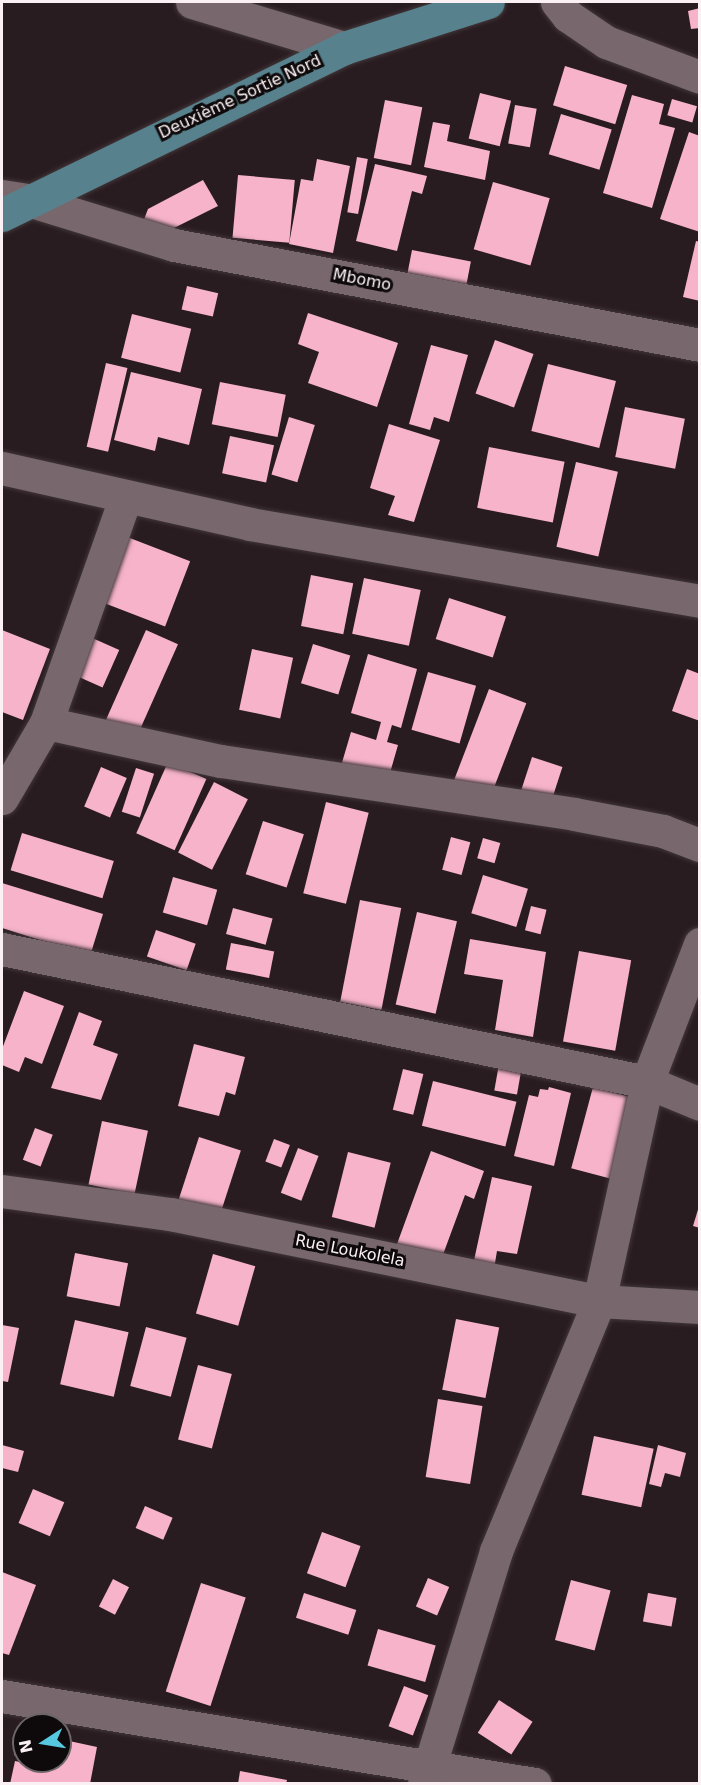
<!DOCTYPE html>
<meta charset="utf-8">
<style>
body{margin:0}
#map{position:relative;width:701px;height:1785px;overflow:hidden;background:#291c21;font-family:"DejaVu Sans",sans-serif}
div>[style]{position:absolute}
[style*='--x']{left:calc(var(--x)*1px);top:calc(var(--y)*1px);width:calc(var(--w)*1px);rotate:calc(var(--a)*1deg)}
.building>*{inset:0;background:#f6b3ca;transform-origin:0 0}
.roads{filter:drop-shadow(0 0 2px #413639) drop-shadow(0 0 2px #413639)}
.minor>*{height:33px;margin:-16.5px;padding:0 16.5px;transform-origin:16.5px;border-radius:16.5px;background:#78686d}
.major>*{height:33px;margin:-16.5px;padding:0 16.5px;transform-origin:16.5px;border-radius:16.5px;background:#57818c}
span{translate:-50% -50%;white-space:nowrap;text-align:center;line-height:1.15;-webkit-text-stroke:6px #0e090a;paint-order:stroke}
.street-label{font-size:16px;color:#fbf1f4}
.frame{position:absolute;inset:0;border:3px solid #fbf1f4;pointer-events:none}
.north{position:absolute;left:12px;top:1713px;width:60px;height:60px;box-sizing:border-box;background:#0e090a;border:2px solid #6d6668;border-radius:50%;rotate:258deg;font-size:16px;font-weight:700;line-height:24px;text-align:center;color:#fbf1f4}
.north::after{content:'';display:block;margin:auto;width:21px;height:27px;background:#56c9e0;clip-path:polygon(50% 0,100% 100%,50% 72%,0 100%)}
</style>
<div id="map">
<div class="building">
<div style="clip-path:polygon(700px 8px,700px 28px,691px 29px,688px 11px)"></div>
<div style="left:565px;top:66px;width:65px;height:41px;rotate:17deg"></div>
<div style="left:480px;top:93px;width:32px;height:47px;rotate:14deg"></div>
<div style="clip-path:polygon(632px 95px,664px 104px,659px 124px,675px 128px,652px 208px,603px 193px)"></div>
<div style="left:672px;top:99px;width:26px;height:17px;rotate:16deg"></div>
<div style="left:385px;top:100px;width:38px;height:59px;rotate:11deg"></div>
<div style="left:515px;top:105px;width:22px;height:39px;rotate:10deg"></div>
<div style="left:561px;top:114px;width:53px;height:42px;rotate:17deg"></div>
<div style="clip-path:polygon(433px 122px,450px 125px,447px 141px,490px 151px,485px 180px,424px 167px)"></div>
<div style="clip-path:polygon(689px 132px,700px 136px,700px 232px,660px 219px)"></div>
<div style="left:357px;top:157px;width:11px;height:56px;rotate:10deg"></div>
<div style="clip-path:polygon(317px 159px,350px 166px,333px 253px,289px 244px,301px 179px,313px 181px)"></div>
<div style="clip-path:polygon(375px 164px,427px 176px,422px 194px,412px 191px,397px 251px,356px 241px)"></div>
<div style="left:238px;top:175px;width:57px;height:63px;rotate:5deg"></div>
<div style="clip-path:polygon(203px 180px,218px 206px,170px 230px,143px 222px,148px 209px)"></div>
<div style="left:493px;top:182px;width:59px;height:70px;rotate:16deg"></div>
<div style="clip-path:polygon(696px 241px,700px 242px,700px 301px,683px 297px)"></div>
<div style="left:412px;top:250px;width:60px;height:27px;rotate:11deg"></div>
<div style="left:187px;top:286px;width:32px;height:24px;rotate:13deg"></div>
<div style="clip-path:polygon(308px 313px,398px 343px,377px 407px,308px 383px,319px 352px,298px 344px)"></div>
<div style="left:132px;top:314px;width:61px;height:45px;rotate:14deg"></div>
<div style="left:495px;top:340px;width:41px;height:57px;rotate:20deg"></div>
<div style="clip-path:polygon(431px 345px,468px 355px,449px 422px,434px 417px,430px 430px,409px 424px)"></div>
<div style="left:106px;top:363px;width:22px;height:86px;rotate:13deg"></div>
<div style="left:548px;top:364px;width:70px;height:69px;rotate:14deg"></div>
<div style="clip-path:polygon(131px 372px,202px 389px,189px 445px,158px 437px,155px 451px,114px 440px)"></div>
<div style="left:220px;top:382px;width:67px;height:43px;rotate:11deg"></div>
<div style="left:625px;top:407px;width:61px;height:51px;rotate:11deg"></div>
<div style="left:289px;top:417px;width:27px;height:60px;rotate:17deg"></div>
<div style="clip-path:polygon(389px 424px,440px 440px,414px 522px,388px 515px,395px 496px,370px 488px)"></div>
<div style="left:230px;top:436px;width:45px;height:38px;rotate:12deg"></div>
<div style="left:489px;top:447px;width:77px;height:62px;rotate:11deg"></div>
<div style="left:576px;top:462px;width:43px;height:87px;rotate:13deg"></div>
<div style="left:122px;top:535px;width:73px;height:70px;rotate:21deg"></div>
<div style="left:311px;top:575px;width:43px;height:52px;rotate:11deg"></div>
<div style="left:364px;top:578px;width:58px;height:57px;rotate:12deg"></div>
<div style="left:449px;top:598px;width:60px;height:43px;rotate:18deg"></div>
<div style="clip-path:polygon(2px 630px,50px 649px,23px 720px,2px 712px)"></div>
<div style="left:146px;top:630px;width:35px;height:103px;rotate:24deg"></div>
<div style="left:90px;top:637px;width:32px;height:41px;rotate:24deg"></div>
<div style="left:313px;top:644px;width:39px;height:41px;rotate:17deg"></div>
<div style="left:252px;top:649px;width:42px;height:62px;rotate:12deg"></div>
<div style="clip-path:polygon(368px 654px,417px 669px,401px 728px,392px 725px,387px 742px,398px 745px,388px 780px,341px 766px,351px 732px,376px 740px,381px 722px,351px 713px)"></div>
<div style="clip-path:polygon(687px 669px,700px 674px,700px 721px,672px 711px)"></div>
<div style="left:428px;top:672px;width:50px;height:60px;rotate:16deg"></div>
<div style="left:489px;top:689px;width:40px;height:103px;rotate:21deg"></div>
<div style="left:532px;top:757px;width:32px;height:35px;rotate:18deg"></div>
<div style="left:168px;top:762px;width:42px;height:78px;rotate:24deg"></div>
<div style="left:101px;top:767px;width:28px;height:43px;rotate:23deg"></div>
<div style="left:136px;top:768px;width:19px;height:46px;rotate:18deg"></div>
<div style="left:214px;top:782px;width:38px;height:79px;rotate:27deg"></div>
<div style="left:326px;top:802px;width:44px;height:94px;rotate:14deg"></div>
<div style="left:263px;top:821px;width:43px;height:56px;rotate:18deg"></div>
<div style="left:22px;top:833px;width:96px;height:39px;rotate:17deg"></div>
<div style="left:451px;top:837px;width:20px;height:34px;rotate:15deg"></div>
<div style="left:483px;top:838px;width:18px;height:21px;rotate:16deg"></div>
<div style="left:483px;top:875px;width:47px;height:40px;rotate:17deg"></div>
<div style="left:173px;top:877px;width:46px;height:37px;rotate:16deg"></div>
<div style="clip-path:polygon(2px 883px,103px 914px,90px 956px,2px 928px)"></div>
<div style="left:360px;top:900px;width:42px;height:104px;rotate:11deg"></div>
<div style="left:531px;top:906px;width:16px;height:25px;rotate:14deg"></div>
<div style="left:233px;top:908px;width:41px;height:27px;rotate:15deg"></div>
<div style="left:417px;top:912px;width:41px;height:95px;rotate:13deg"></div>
<div style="left:156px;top:930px;width:42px;height:28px;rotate:19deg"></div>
<div style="clip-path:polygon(470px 939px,546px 952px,533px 1037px,495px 1030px,503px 980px,464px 974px)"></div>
<div style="left:231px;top:943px;width:44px;height:27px;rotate:11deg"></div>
<div style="left:579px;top:951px;width:53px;height:92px;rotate:10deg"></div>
<div style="clip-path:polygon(24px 991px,64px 1006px,42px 1064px,25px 1057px,19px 1072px,2px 1065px,2px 1049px)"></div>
<div style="clip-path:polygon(79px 1012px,102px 1021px,93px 1045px,118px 1054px,101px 1100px,51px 1088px)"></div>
<div style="clip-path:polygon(194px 1044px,245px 1057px,235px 1095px,226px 1092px,219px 1116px,178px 1106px)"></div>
<div style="left:499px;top:1064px;width:23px;height:27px;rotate:10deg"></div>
<div style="left:403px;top:1069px;width:21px;height:42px;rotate:14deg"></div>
<div style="left:433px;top:1081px;width:86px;height:46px;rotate:14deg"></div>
<div style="clip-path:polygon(549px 1087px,571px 1093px,554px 1166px,514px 1156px,529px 1095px,538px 1097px,540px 1089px,548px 1090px)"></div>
<div style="left:593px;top:1087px;width:49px;height:84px;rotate:15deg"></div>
<div style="left:102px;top:1121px;width:47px;height:65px;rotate:12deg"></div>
<div style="left:35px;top:1128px;width:19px;height:34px;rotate:21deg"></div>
<div style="left:199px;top:1137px;width:44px;height:71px;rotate:18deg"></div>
<div style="left:274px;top:1139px;width:17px;height:24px;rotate:21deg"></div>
<div style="left:298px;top:1148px;width:22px;height:48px;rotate:21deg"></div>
<div style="clip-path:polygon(431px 1151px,484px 1171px,474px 1199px,465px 1195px,441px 1260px,397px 1244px)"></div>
<div style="left:348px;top:1152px;width:44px;height:67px;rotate:14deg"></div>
<div style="clip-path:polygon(492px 1177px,532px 1186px,517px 1254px,497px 1251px,494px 1269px,473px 1265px)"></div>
<div style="clip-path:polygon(700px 1203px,700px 1228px,693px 1226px)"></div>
<div style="left:75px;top:1253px;width:54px;height:44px;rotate:11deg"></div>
<div style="left:213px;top:1254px;width:44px;height:62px;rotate:16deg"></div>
<div style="left:456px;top:1319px;width:44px;height:72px;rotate:11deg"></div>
<div style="left:75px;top:1320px;width:55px;height:66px;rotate:13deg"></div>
<div style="clip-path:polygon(2px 1325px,19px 1328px,8px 1382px,2px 1381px)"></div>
<div style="left:146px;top:1327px;width:42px;height:61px;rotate:15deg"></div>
<div style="left:198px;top:1365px;width:35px;height:77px;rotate:15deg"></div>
<div style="left:438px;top:1399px;width:45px;height:79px;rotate:9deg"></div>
<div style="left:594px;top:1436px;width:61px;height:60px;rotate:12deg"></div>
<div style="clip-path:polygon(2px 1445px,24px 1451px,18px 1472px,2px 1468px)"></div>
<div style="clip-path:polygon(658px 1445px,686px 1453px,680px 1477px,665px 1473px,661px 1487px,649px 1484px)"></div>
<div style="left:33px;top:1489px;width:34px;height:37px;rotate:23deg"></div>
<div style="left:145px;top:1506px;width:30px;height:24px;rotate:23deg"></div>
<div style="left:322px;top:1532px;width:41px;height:44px;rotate:20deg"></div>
<div style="clip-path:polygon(2px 1572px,36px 1585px,9px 1655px,2px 1653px)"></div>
<div style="left:428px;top:1578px;width:23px;height:31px;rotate:23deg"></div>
<div style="left:113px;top:1579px;width:18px;height:31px;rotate:27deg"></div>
<div style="left:571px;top:1580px;width:41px;height:62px;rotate:15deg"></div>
<div style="left:201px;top:1583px;width:47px;height:114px;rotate:18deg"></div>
<div style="left:304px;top:1593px;width:55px;height:26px;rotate:18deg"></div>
<div style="left:648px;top:1593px;width:29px;height:29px;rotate:10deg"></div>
<div style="left:378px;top:1629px;width:60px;height:38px;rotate:16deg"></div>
<div style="left:404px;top:1686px;width:26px;height:43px;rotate:21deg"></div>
<div style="left:499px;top:1700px;width:40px;height:39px;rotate:33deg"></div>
<div style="clip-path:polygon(22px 1725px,24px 1726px,24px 1758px,14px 1755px)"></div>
<div style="clip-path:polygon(60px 1739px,97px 1747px,90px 1784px,10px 1784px,15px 1761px,54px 1769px,56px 1761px,60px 1761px)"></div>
<div style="clip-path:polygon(240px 1771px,287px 1780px,286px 1784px,238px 1784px)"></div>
</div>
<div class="roads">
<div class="minor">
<div style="--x:192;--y:2;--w:159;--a:16.8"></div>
<div style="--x:557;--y:2;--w:18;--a:52"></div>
<div style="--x:568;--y:16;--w:46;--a:34.4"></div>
<div style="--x:606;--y:42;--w:100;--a:20.4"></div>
<div style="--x:2;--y:196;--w:26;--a:9"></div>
<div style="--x:28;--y:200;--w:153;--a:17.1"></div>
<div style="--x:174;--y:245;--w:535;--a:10.76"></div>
<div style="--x:2;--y:468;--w:254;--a:12.7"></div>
<div style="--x:250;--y:524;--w:457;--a:9.7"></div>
<div style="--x:46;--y:723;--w:179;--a:12.3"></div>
<div style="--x:221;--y:761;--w:357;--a:8.5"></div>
<div style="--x:574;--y:814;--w:91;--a:10.8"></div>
<div style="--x:663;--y:831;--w:40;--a:21"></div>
<div style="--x:2;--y:798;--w:87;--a:-59.6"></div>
<div style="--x:46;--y:723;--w:238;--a:-70.6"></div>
<div style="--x:2;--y:949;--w:659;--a:11.65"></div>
<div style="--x:647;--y:1082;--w:57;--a:22.5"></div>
<div style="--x:2;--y:1191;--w:170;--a:7.8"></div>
<div style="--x:170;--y:1214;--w:438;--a:11.5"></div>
<div style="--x:599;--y:1301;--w:101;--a:3.4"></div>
<div style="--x:2;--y:1696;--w:540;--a:9.38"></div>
<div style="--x:424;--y:1784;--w:244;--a:-72.8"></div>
<div style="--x:496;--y:1551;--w:270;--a:-67.6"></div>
<div style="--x:599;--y:1301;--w:224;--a:-77.6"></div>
<div style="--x:647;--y:1082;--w:148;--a:-69"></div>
</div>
<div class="major">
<div style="--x:2;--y:215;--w:381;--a:-26"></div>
<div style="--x:344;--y:48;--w:151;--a:-17.7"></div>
</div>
</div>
<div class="street-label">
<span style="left:240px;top:97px;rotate:-25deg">Deuxième Sortie Nord</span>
<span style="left:362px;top:280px;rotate:11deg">Mbomo</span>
<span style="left:350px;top:1251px;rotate:11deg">Rue Loukolela</span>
</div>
<div class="frame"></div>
<div class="north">N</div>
</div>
